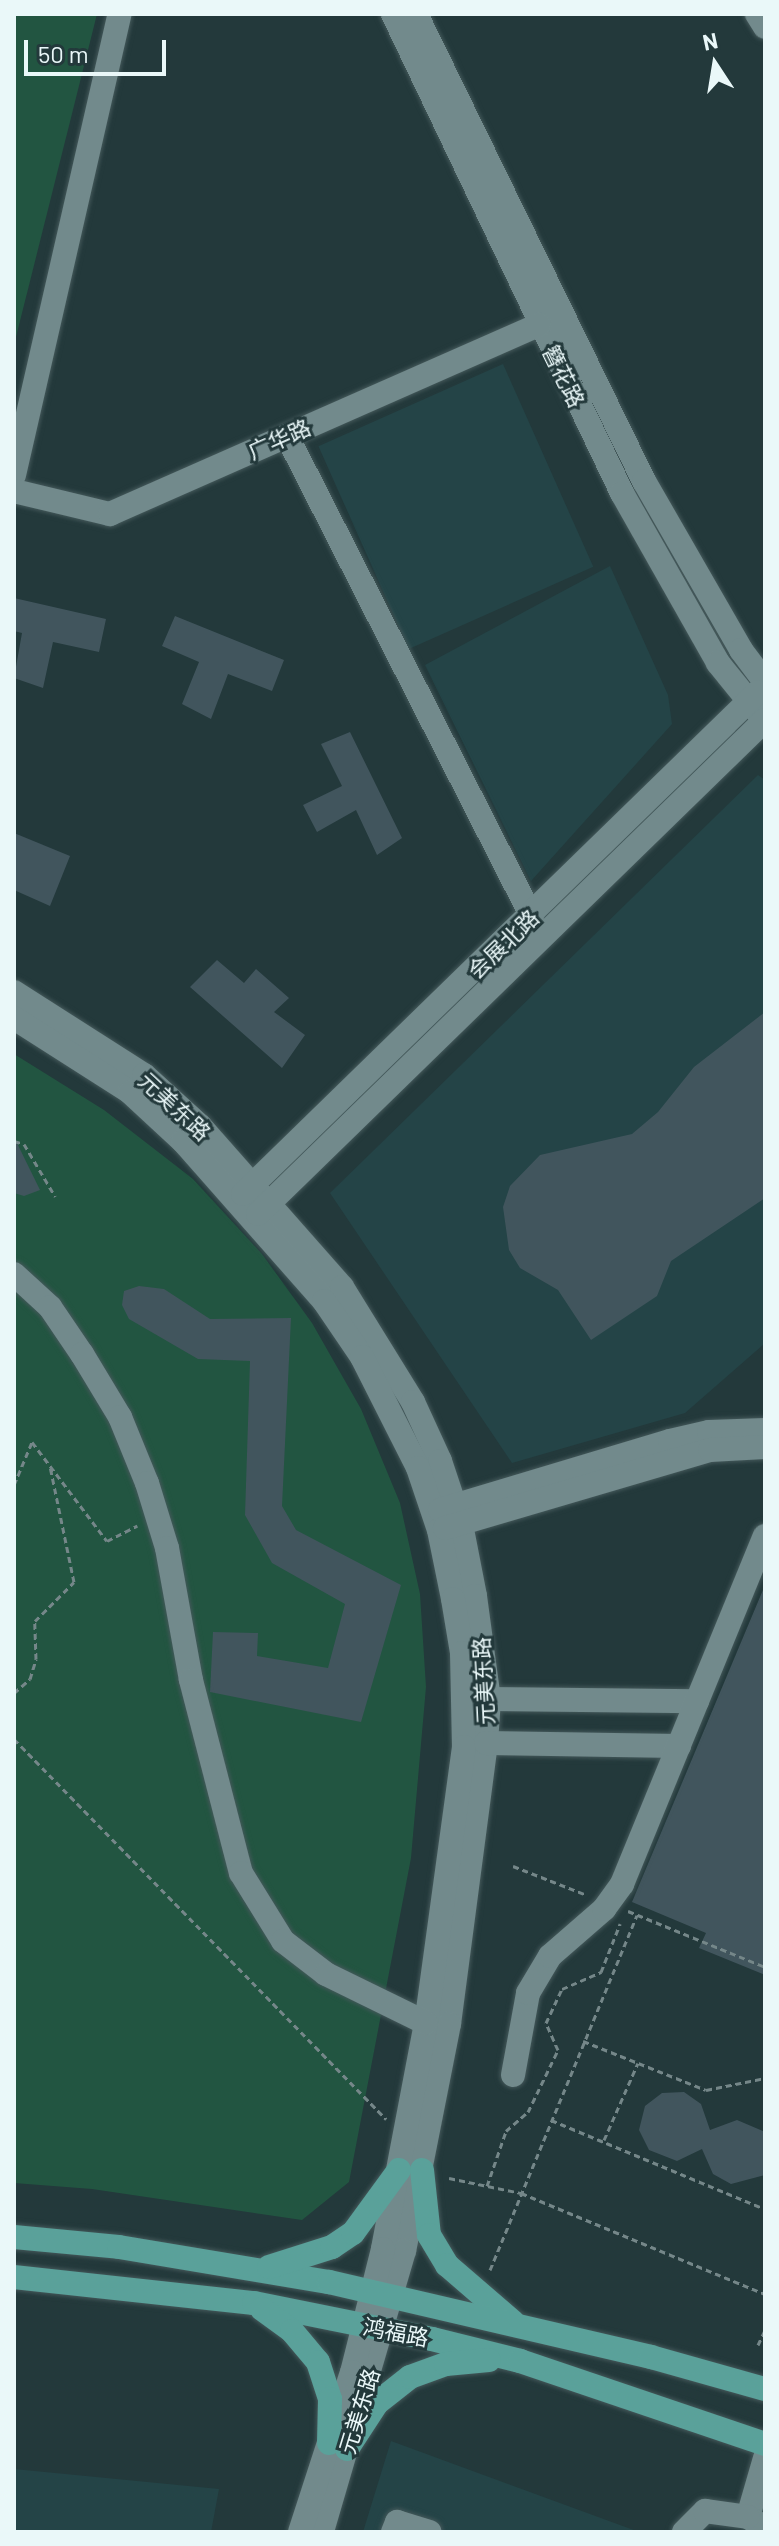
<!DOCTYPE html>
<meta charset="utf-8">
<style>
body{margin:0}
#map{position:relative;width:779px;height:2546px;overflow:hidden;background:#23393b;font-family:Barlow,"Noto Sans SC",sans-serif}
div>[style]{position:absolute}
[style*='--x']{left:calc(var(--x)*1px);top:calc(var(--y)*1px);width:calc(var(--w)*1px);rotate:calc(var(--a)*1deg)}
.built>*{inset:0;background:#244447;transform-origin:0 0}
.green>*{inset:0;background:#225541}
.building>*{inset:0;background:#41555d}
.path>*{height:3px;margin-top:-1.5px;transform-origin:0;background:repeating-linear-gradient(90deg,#758789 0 6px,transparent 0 10px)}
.roads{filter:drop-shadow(0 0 2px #44585a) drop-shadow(0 0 2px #44585a)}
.minor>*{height:24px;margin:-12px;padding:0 12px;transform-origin:12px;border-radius:12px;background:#728a8c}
.major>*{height:24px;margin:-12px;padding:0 12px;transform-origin:12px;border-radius:12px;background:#5aa19a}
span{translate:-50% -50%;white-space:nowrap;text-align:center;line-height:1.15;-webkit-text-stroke:6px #23393b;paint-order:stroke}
.street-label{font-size:22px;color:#eaf8f9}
.frame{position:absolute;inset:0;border:16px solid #eaf8f9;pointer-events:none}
.north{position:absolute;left:675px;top:24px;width:80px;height:80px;-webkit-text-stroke:6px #23393b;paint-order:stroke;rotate:348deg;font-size:22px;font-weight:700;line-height:32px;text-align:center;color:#eaf8f9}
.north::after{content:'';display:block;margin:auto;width:28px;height:36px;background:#eaf8f9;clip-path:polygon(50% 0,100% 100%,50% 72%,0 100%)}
.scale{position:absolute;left:24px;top:40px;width:142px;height:36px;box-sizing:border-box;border:4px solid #eaf8f9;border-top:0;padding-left:10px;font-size:24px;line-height:28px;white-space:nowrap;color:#eaf8f9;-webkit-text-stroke:6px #23393b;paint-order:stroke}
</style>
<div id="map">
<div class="built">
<div style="left:503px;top:364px;width:222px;height:202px;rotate:66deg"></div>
<div style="clip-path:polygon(610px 566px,668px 695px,672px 724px,531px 881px,425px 665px)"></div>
<div style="clip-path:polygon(758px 775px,765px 780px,765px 1343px,685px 1413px,512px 1463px,330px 1193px)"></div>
<div style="clip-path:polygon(391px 2441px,639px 2532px,363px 2532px)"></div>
<div style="clip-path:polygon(14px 2469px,219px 2489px,211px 2532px,15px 2532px)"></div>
</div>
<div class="green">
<div style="clip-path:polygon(14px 14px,97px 14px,14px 345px)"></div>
<div style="clip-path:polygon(14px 1054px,104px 1110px,193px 1179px,262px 1254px,312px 1323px,361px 1409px,400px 1503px,420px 1594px,426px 1687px,411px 1858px,349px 2182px,302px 2220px,92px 2189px,14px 2183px)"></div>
</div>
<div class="building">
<div style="clip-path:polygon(14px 598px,106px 619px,99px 652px,53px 642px,43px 688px,14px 678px,22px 633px,14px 631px)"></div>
<div style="clip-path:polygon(175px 616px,284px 660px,272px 691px,228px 674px,211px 719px,182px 704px,199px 662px,162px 646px)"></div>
<div style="clip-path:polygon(350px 732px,402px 838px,377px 855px,356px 810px,317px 832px,303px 805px,342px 786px,321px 744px)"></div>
<div style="clip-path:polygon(14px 833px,70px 856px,50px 906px,14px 890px)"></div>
<div style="clip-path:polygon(217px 960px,244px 983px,256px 969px,289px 998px,274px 1012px,305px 1035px,282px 1068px,190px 987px)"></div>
<div style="clip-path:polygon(765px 1012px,765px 1198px,671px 1261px,657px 1296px,591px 1340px,558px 1290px,520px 1268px,509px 1250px,503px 1207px,510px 1186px,540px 1155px,632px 1134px,658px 1112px,694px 1067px)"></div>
<div style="clip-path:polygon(14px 1137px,40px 1190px,24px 1196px,14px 1193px)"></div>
<div style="clip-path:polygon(139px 1286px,164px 1289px,210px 1319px,291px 1318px,282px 1506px,296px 1530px,401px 1585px,361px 1722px,210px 1692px,213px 1632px,258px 1633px,257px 1656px,328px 1668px,345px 1604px,272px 1563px,245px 1515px,250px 1361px,198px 1359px,129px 1319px,122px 1305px,124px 1291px)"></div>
<div style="clip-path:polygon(765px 1585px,765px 1975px,699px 1948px,706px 1933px,632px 1902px)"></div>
<div style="clip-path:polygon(684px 2092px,701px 2104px,710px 2130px,737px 2120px,765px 2132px,765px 2175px,731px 2184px,713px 2174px,702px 2149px,677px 2161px,649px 2150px,639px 2130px,645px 2106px,662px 2093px)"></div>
</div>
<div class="path">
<div style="--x:14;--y:1141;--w:10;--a:17"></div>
<div style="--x:24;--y:1144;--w:61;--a:59.2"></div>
<div style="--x:14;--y:1485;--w:47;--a:-67.3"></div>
<div style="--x:32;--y:1442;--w:124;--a:52.9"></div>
<div style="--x:107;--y:1541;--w:34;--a:-27"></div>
<div style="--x:14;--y:1693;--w:21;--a:-41"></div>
<div style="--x:30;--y:1679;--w:21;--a:-73"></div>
<div style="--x:36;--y:1659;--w:38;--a:-92"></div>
<div style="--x:35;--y:1621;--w:55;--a:-45"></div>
<div style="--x:74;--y:1582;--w:118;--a:-101.7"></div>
<div style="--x:14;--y:1739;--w:532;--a:45.61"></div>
<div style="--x:513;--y:1866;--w:79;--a:21.4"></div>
<div style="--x:628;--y:1911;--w:148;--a:22.2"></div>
<div style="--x:583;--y:2041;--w:132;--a:21.7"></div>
<div style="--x:706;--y:2090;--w:60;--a:-11.5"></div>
<div style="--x:551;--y:2120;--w:232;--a:22.6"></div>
<div style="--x:604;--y:2140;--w:84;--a:-66.2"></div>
<div style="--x:449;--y:2178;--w:74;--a:11.8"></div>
<div style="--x:521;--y:2193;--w:264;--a:22.5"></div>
<div style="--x:487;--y:2186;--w:58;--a:-70.9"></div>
<div style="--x:506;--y:2131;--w:29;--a:-41"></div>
<div style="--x:528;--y:2112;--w:69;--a:-64.2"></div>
<div style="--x:558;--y:2050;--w:30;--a:-114"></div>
<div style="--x:546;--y:2023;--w:38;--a:-65"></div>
<div style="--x:562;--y:1989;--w:43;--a:-23.6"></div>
<div style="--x:601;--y:1972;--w:52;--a:-68.4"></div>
<div style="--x:490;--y:2270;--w:384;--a:-67.5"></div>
<div style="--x:758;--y:2345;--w:17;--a:-65"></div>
</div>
<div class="roads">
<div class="minor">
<div style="--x:393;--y:14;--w:531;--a:64.45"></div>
<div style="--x:622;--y:493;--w:195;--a:60.5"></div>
<div style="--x:718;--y:663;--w:75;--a:51"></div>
<div style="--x:416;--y:14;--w:520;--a:63.98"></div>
<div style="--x:644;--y:481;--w:195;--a:60.1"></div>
<div style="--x:741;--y:650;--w:40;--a:53"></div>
<div style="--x:757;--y:14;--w:15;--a:58"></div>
<div style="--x:287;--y:436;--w:540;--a:63.01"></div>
<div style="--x:14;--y:475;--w:473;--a:-77.1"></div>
<div style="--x:14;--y:491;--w:99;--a:13.5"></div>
<div style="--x:110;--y:514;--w:469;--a:-23.8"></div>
<div style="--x:14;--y:992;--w:154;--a:32.6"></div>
<div style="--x:144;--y:1075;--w:76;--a:42.3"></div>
<div style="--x:200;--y:1126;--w:215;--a:48.6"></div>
<div style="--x:342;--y:1287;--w:135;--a:58.3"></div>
<div style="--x:413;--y:1402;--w:65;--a:65.4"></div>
<div style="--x:440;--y:1461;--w:66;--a:71.6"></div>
<div style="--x:461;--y:1524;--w:73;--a:79"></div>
<div style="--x:475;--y:1596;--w:104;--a:82.3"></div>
<div style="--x:489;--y:1699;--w:44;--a:93.9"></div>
<div style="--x:486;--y:1743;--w:283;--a:97.5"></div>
<div style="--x:449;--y:2024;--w:231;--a:101.2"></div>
<div style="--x:404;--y:2251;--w:293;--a:106.3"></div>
<div style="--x:14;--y:1018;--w:138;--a:32.5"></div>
<div style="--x:130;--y:1092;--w:72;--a:42.8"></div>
<div style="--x:183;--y:1141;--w:213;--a:48.6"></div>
<div style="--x:324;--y:1301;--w:68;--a:55.8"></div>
<div style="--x:362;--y:1357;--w:124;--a:63.2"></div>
<div style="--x:418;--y:1468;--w:65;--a:71.3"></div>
<div style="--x:439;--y:1530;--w:70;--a:78.5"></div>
<div style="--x:453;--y:1599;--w:55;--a:80.5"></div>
<div style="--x:462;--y:1653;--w:94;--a:88.8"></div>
<div style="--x:464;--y:1747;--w:279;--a:97.8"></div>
<div style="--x:426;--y:2023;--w:230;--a:100.8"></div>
<div style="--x:383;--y:2249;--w:127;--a:104.1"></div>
<div style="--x:352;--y:2372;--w:168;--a:108"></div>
<div style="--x:243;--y:1194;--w:719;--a:-44.27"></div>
<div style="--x:258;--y:1214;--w:708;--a:-44.26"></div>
<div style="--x:14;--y:1274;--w:49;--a:42.5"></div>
<div style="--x:50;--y:1307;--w:57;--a:55.8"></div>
<div style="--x:82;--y:1354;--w:74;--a:58.9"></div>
<div style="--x:120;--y:1417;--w:71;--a:67.8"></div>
<div style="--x:147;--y:1483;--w:68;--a:72.9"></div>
<div style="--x:167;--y:1548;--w:134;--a:79.7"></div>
<div style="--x:191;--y:1680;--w:199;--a:75.5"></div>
<div style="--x:241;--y:1873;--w:80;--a:58.3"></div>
<div style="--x:283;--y:1941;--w:54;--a:37.5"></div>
<div style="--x:326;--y:1974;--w:111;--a:26.1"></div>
<div style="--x:440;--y:1510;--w:240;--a:-16.7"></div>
<div style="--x:670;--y:1441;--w:40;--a:-13"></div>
<div style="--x:709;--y:1432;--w:56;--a:-2"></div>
<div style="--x:445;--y:1528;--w:276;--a:-16.4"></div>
<div style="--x:710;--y:1450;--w:55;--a:-3.1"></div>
<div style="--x:489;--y:1699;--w:208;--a:0.6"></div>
<div style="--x:486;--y:1743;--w:193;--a:0.9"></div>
<div style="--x:513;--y:2075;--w:83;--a:-79.6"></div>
<div style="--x:528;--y:1993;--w:43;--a:-59.3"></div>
<div style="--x:550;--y:1956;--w:72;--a:-41"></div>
<div style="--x:604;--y:1909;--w:31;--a:-54"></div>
<div style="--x:622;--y:1884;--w:376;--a:-67.7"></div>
<div style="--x:765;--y:2458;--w:61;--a:106.1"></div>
<div style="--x:748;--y:2517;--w:20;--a:33"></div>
<div style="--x:393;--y:2532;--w:11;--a:-68"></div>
<div style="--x:397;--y:2522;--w:34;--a:17"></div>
<div style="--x:684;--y:2532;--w:30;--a:-45"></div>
<div style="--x:705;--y:2511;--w:43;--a:7.9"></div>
</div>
<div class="major">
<div style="--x:422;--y:2170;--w:65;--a:83.9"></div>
<div style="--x:429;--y:2235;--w:35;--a:59"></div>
<div style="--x:447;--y:2265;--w:87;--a:40.8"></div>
<div style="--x:14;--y:2237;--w:105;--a:5.4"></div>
<div style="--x:119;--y:2247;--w:213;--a:9.5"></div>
<div style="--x:329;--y:2282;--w:331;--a:13.1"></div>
<div style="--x:651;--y:2357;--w:118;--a:15.7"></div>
<div style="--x:269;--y:2267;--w:66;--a:-17.6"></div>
<div style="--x:332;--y:2247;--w:25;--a:-34"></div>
<div style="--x:353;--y:2233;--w:78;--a:-53.9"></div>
<div style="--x:14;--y:2277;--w:241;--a:6.2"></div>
<div style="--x:254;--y:2303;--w:182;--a:11.4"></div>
<div style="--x:432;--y:2339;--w:91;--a:14"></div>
<div style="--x:520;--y:2361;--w:259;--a:18.7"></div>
<div style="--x:262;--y:2309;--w:37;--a:36"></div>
<div style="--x:292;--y:2331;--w:40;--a:50"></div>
<div style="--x:318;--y:2362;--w:39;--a:72"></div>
<div style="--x:330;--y:2399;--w:44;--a:91.3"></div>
<div style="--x:347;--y:2449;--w:55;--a:-56.9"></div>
<div style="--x:377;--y:2403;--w:42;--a:-38.2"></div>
<div style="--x:410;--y:2377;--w:38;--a:-20"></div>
<div style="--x:446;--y:2364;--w:43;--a:-5.3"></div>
</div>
</div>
<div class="street-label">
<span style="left:564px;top:376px;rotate:64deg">簪花路</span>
<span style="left:279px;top:439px;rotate:-24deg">广华路</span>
<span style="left:503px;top:944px;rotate:-44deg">会展北路</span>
<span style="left:175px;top:1106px;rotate:43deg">元美东路</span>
<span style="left:483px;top:1681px;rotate:-93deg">元美东路</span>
<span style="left:396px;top:2332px;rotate:11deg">鸿福路</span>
<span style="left:359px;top:2411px;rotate:-73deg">元美东路</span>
</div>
<div class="frame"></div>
<div class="north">N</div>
<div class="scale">50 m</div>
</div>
